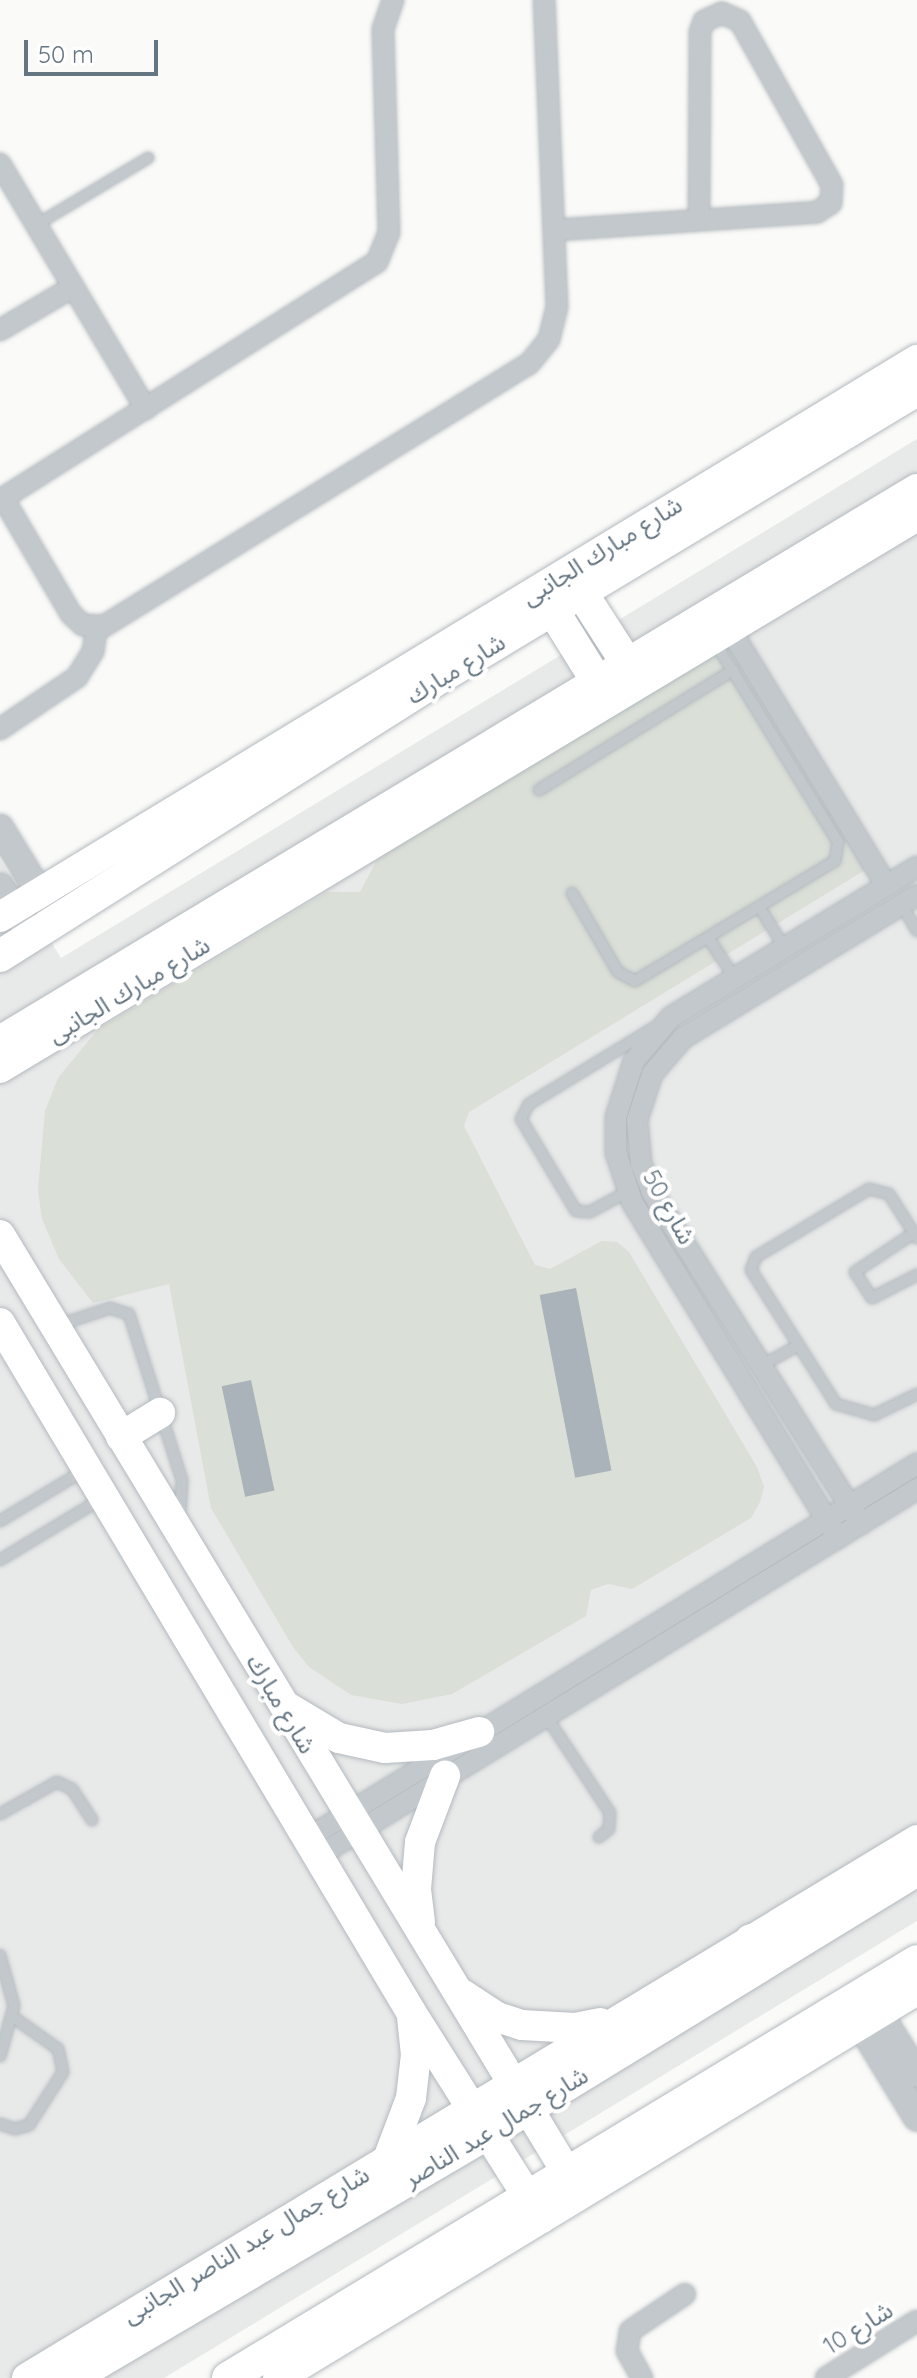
<!DOCTYPE html>
<meta charset="utf-8">
<style>
body{margin:0}
#map{position:relative;width:917px;height:2378px;overflow:hidden;background:#fafaf8;font-family:Quicksand,"Noto Sans Arabic",sans-serif}
div>[style]{position:absolute}
[style*='--x']{left:calc(var(--x)*1px);top:calc(var(--y)*1px);width:calc(var(--w)*1px);rotate:calc(var(--a)*1deg)}
.built>*{inset:0;background:#e8e9e9}
.green>*{inset:0;background:#dadfd7}
.building>*{inset:0;background:#aab3b9;transform-origin:0 0}
.roads{filter:drop-shadow(0 0 2px #b3babf) drop-shadow(0 0 2px #b3babf)}
.service>*{height:10px;margin:-5px;padding:0 5px;transform-origin:5px;border-radius:5px;background:#c3c8cc}
.minor>*{height:20px;margin:-10px;padding:0 10px;transform-origin:10px;border-radius:10px;background:#c3c8cc}
.tertiary>*{height:26px;margin:-13px;padding:0 13px;transform-origin:13px;border-radius:13px;background:#c3c8cc}
.secondary>*{height:30px;margin:-15px;padding:0 15px;transform-origin:15px;border-radius:15px;background:#fff}
.primary>*{height:32px;margin:-16px;padding:0 16px;transform-origin:16px;border-radius:16px;background:#fff}
span{translate:-50% -50%;white-space:nowrap;text-align:center;line-height:1.15;-webkit-text-stroke:8px #fff;paint-order:stroke}
.street-label{font-size:24px;color:#657683}
.scale{position:absolute;left:24px;top:40px;width:134px;height:36px;box-sizing:border-box;border:4px solid #657683;border-top:0;padding-left:10px;font-size:24px;line-height:28px;white-space:nowrap;color:#657683;-webkit-text-stroke:6px #fff;paint-order:stroke}
</style>
<div id="map">
<div class="built">
<div style="clip-path:polygon(917px 439px,917px 1921px,164px 2378px,0 2378px,0 860px,61px 958px)"></div>
</div>
<div class="green">
<div style="clip-path:polygon(729px 645px,865px 870px,469px 1112px,464px 1126px,535px 1265px,550px 1269px,602px 1241px,617px 1242px,629px 1252px,757px 1467px,764px 1487px,760px 1502px,751px 1518px,632px 1589px,608px 1584px,591px 1590px,586px 1616px,452px 1694px,402px 1704px,351px 1695px,309px 1667px,293px 1647px,211px 1508px,169px 1284px,93px 1303px,59px 1259px,42px 1219px,38px 1190px,45px 1111px,58px 1078px,98px 1029px,327px 892px,360px 892px,378px 858px)"></div>
</div>
<div class="building">
<div style="left:576px;top:1288px;width:186px;height:37px;rotate:79deg"></div>
<div style="left:251px;top:1380px;width:113px;height:30px;rotate:78deg"></div>
</div>
<div class="roads">
<div class="service">
<div style="--x:36;--y:225;--w:131;--a:-30.9"></div>
<div style="--x:539;--y:790;--w:228;--a:-31.7"></div>
<div style="--x:572;--y:893;--w:91;--a:59.8"></div>
<div style="--x:618;--y:972;--w:19;--a:28"></div>
<div style="--x:635;--y:981;--w:233;--a:-31"></div>
<div style="--x:835;--y:861;--w:19;--a:-81"></div>
<div style="--x:838;--y:842;--w:235;--a:-121.6"></div>
<div style="--x:902;--y:905;--w:30;--a:60"></div>
<div style="--x:760;--y:908;--w:46;--a:58.4"></div>
<div style="--x:709;--y:939;--w:45;--a:56.7"></div>
<div style="--x:627;--y:1192;--w:42;--a:151.6"></div>
<div style="--x:590;--y:1212;--w:14;--a:-176"></div>
<div style="--x:576;--y:1211;--w:107;--a:-120.9"></div>
<div style="--x:521;--y:1119;--w:17;--a:-62"></div>
<div style="--x:529;--y:1104;--w:148;--a:-31.4"></div>
<div style="--x:914;--y:1233;--w:71;--a:146.5"></div>
<div style="--x:855;--y:1272;--w:31;--a:57"></div>
<div style="--x:872;--y:1298;--w:51;--a:-27.1"></div>
<div style="--x:917;--y:1238;--w:52;--a:-122.5"></div>
<div style="--x:889;--y:1194;--w:21;--a:-166"></div>
<div style="--x:869;--y:1189;--w:132;--a:149"></div>
<div style="--x:756;--y:1257;--w:14;--a:111"></div>
<div style="--x:751;--y:1270;--w:159;--a:57.6"></div>
<div style="--x:836;--y:1404;--w:40;--a:16"></div>
<div style="--x:874;--y:1415;--w:48;--a:-26"></div>
<div style="--x:59;--y:1325;--w:54;--a:-18.4"></div>
<div style="--x:110;--y:1308;--w:20;--a:18"></div>
<div style="--x:129;--y:1314;--w:174;--a:72.3"></div>
<div style="--x:182;--y:1480;--w:39;--a:93"></div>
<div style="--x:761;--y:1366;--w:41;--a:-29.1"></div>
<div style="--x:0;--y:1521;--w:99;--a:-31"></div>
<div style="--x:0;--y:1560;--w:118;--a:-31.1"></div>
<div style="--x:546;--y:1716;--w:116;--a:56.6"></div>
<div style="--x:610;--y:1813;--w:16;--a:94"></div>
<div style="--x:609;--y:1829;--w:13;--a:141"></div>
<div style="--x:0;--y:1814;--w:65;--a:-29.3"></div>
<div style="--x:57;--y:1782;--w:17;--a:25"></div>
<div style="--x:72;--y:1789;--w:37;--a:57"></div>
<div style="--x:0;--y:1955;--w:53;--a:74.6"></div>
<div style="--x:14;--y:2006;--w:52;--a:105.6"></div>
<div style="--x:0;--y:2124;--w:16;--a:18"></div>
<div style="--x:15;--y:2129;--w:15;--a:-16"></div>
<div style="--x:29;--y:2125;--w:63;--a:-57.3"></div>
<div style="--x:63;--y:2072;--w:24;--a:-102"></div>
<div style="--x:58;--y:2049;--w:55;--a:-144.6"></div>
</div>
<div class="minor">
<div style="--x:0;--y:164;--w:285;--a:59.2"></div>
<div style="--x:556;--y:230;--w:262;--a:-3.9"></div>
<div style="--x:817;--y:212;--w:17;--a:-33"></div>
<div style="--x:831;--y:203;--w:18;--a:-87"></div>
<div style="--x:832;--y:185;--w:188;--a:-119.3"></div>
<div style="--x:740;--y:21;--w:20;--a:-156"></div>
<div style="--x:722;--y:13;--w:20;--a:156"></div>
<div style="--x:704;--y:21;--w:12;--a:110"></div>
<div style="--x:700;--y:32;--w:188;--a:90.3"></div>
<div style="--x:0;--y:330;--w:85;--a:-30.5"></div>
<div style="--x:3;--y:498;--w:134;--a:59.6"></div>
<div style="--x:71;--y:614;--w:16;--a:43"></div>
<div style="--x:83;--y:625;--w:21;--a:3"></div>
<div style="--x:104;--y:626;--w:499;--a:-31.7"></div>
<div style="--x:529;--y:364;--w:32;--a:-51"></div>
<div style="--x:549;--y:339;--w:33;--a:-76"></div>
<div style="--x:557;--y:307;--w:307;--a:-92.4"></div>
<div style="--x:0;--y:500;--w:446;--a:-32.3"></div>
<div style="--x:377;--y:262;--w:31;--a:-68"></div>
<div style="--x:389;--y:233;--w:204;--a:-91.7"></div>
<div style="--x:383;--y:29;--w:31;--a:-71"></div>
<div style="--x:725;--y:621;--w:309;--a:58.6"></div>
<div style="--x:0;--y:729;--w:93;--a:-34"></div>
<div style="--x:77;--y:677;--w:31;--a:-58"></div>
<div style="--x:93;--y:651;--w:24;--a:-81"></div>
<div style="--x:861;--y:1524;--w:392;--a:-122.2"></div>
<div style="--x:652;--y:1192;--w:30;--a:-111"></div>
<div style="--x:641;--y:1164;--w:44;--a:-95.2"></div>
<div style="--x:637;--y:1120;--w:48;--a:-71.9"></div>
<div style="--x:652;--y:1074;--w:48;--a:-49.3"></div>
<div style="--x:683;--y:1038;--w:274;--a:-31.4"></div>
<div style="--x:838;--y:1538;--w:392;--a:-121.5"></div>
<div style="--x:633;--y:1204;--w:54;--a:-108.4"></div>
<div style="--x:616;--y:1153;--w:36;--a:-90"></div>
<div style="--x:616;--y:1117;--w:59;--a:-72.2"></div>
<div style="--x:634;--y:1061;--w:57;--a:-49.9"></div>
<div style="--x:671;--y:1017;--w:288;--a:-31.4"></div>
<div style="--x:308;--y:1838;--w:715;--a:-31.55"></div>
<div style="--x:318;--y:1856;--w:702;--a:-31.5"></div>
<div style="--x:642;--y:2378;--w:31;--a:-119"></div>
<div style="--x:627;--y:2351;--w:20;--a:-81"></div>
<div style="--x:630;--y:2331;--w:66;--a:-33.9"></div>
<div style="--x:826;--y:2378;--w:107;--a:-32.1"></div>
</div>
<div class="tertiary">
<div style="--x:0;--y:828;--w:94;--a:58.5"></div>
<div style="--x:0;--y:887;--w:45;--a:57.7"></div>
<div style="--x:868;--y:1996;--w:92;--a:57.9"></div>
<div style="--x:851;--y:2009;--w:127;--a:58.6"></div>
</div>
<div class="secondary">
<div style="--x:0;--y:917;--w:1073;--a:-31.28"></div>
<div style="--x:0;--y:1068;--w:1070;--a:-31.05"></div>
<div style="--x:0;--y:1235;--w:1094;--a:58.84"></div>
<div style="--x:0;--y:1323;--w:802;--a:59.18"></div>
<div style="--x:411;--y:2012;--w:244;--a:57.7"></div>
<div style="--x:121;--y:1437;--w:46;--a:-31.6"></div>
<div style="--x:289;--y:1708;--w:58;--a:31"></div>
<div style="--x:339;--y:1738;--w:47;--a:12.3"></div>
<div style="--x:385;--y:1748;--w:48;--a:-3.6"></div>
<div style="--x:433;--y:1745;--w:48;--a:-15.8"></div>
<div style="--x:420;--y:1922;--w:33;--a:-97"></div>
<div style="--x:416;--y:1889;--w:47;--a:-85.1"></div>
<div style="--x:420;--y:1842;--w:71;--a:-69.3"></div>
<div style="--x:462;--y:1994;--w:42;--a:33.3"></div>
<div style="--x:497;--y:2017;--w:26;--a:18"></div>
<div style="--x:522;--y:2025;--w:53;--a:3.2"></div>
<div style="--x:575;--y:2028;--w:26;--a:-11"></div>
<div style="--x:388;--y:2159;--w:65;--a:-69.3"></div>
<div style="--x:411;--y:2098;--w:43;--a:-83.4"></div>
<div style="--x:416;--y:2055;--w:37;--a:-96"></div>
<div style="--x:27;--y:2378;--w:1040;--a:-31.15"></div>
<div style="--x:278;--y:2378;--w:748;--a:-31.27"></div>
</div>
<div class="primary">
<div style="--x:581;--y:592;--w:87;--a:57.2"></div>
<div style="--x:552;--y:609;--w:87;--a:58.1"></div>
<div style="--x:0;--y:956;--w:525;--a:-32.33"></div>
<div style="--x:444;--y:675;--w:552;--a:-31.07"></div>
<div style="--x:0;--y:1042;--w:1070;--a:-31.05"></div>
<div style="--x:751;--y:1940;--w:27;--a:57"></div>
<div style="--x:72;--y:2378;--w:483;--a:-30.5"></div>
<div style="--x:488;--y:2133;--w:503;--a:-31.51"></div>
<div style="--x:228;--y:2378;--w:805;--a:-31.18"></div>
</div>
</div>
<div class="street-label">
<span style="left:602px;top:551px;rotate:-32deg">شارع مبارك الجانبى</span>
<span style="left:456px;top:669px;rotate:-32deg">شارع مبارك</span>
<span style="left:129px;top:990px;rotate:-31deg">شارع مبارك الجانبى</span>
<span style="left:669px;top:1207px;rotate:61deg">شارع 50</span>
<span style="left:281px;top:1704px;rotate:59deg">شارع مبارك</span>
<span style="left:496px;top:2127px;rotate:-31deg">شارع جمال عبد الناصر</span>
<span style="left:246px;top:2245px;rotate:-31deg">شارع جمال عبد الناصر الجانبى</span>
<span style="left:858px;top:2328px;rotate:-32deg">شارع 10</span>
</div>
<div class="scale">50 m</div>
</div>
